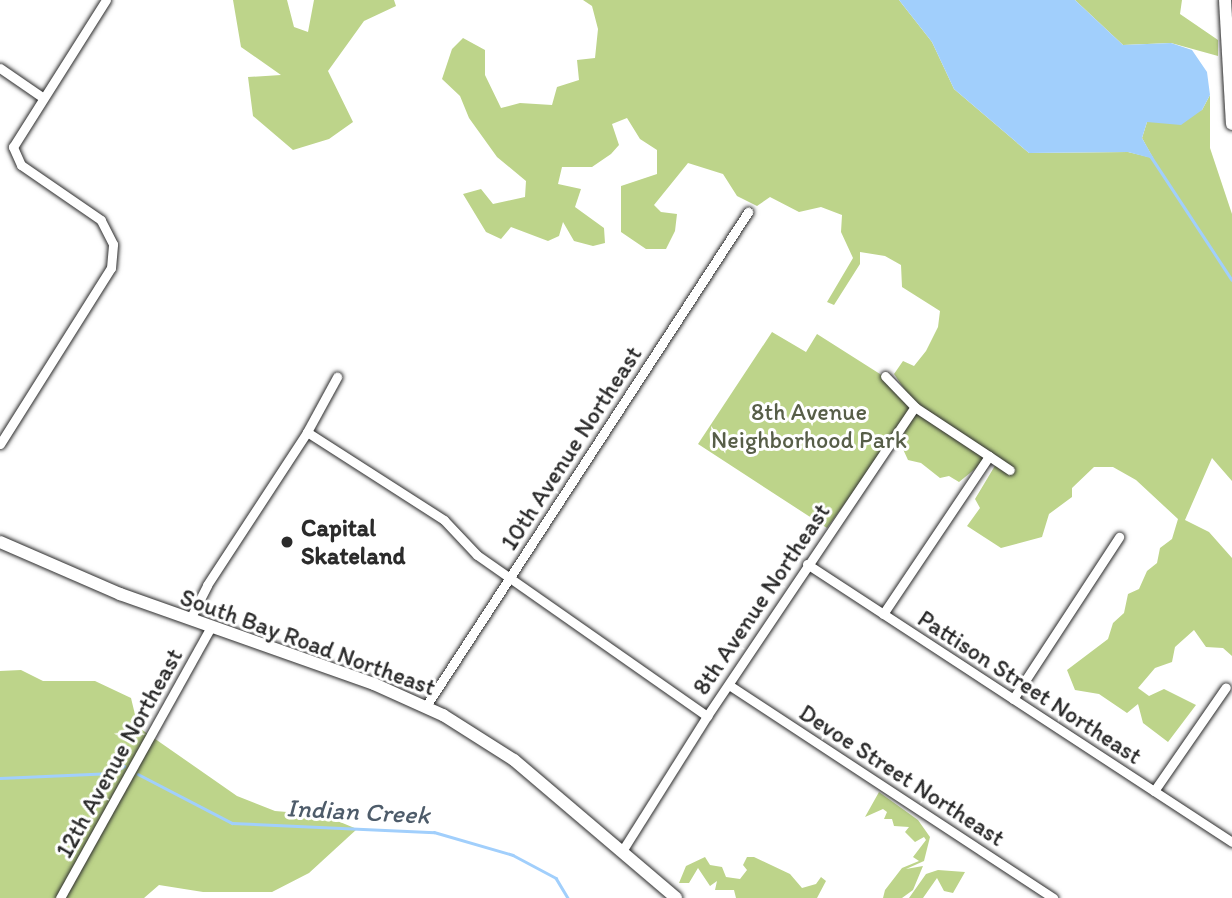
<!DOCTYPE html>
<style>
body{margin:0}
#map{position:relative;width:1232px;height:898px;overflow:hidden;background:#fff;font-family:Itim,sans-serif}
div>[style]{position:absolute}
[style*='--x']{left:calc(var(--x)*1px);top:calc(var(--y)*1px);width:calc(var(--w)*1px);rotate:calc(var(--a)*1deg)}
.green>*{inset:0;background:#bdd48a}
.water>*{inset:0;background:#a1cffc}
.stream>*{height:2.5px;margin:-1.25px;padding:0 1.25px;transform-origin:1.25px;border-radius:1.25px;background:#a1cffc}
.roads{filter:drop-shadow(0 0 2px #2b2b2b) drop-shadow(0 0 2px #2b2b2b)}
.street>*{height:9px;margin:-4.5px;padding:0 4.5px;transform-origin:4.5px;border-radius:4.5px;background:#fff}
.secondary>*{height:12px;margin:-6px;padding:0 6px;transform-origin:6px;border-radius:6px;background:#fff}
.dots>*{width:19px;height:19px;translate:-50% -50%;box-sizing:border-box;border:4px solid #fff;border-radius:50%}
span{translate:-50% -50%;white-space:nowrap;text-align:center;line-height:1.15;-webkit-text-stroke:6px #fff;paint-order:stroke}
.park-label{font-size:24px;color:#575e48}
.street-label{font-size:24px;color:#2b2b2b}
.poi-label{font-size:24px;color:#2b2b2b;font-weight:700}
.left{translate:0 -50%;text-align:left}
.water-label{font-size:26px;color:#4e5c6a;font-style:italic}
</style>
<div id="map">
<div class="green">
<div style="clip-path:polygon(233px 0,287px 0,294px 27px,308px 32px,314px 0,394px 0,396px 6px,364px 21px,328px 71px,353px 122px,329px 139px,293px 150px,253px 116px,248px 77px,281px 75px,241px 47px)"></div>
<div style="clip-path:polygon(583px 0,899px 0,932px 42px,954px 89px,1029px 153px,1128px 152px,1153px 158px,1142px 138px,1147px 122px,1202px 110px,1210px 95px,1210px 148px,1232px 214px,1232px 481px,1212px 458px,1185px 520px,1209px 532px,1232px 558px,1232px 656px,1223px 648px,1206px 647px,1194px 630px,1175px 647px,1172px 662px,1155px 668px,1138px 688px,1149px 696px,1164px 689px,1196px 705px,1168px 742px,1143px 723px,1138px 704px,1127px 713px,1099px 694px,1075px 690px,1067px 670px,1108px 639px,1113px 623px,1124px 613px,1128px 594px,1139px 589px,1147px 571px,1157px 563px,1160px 548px,1172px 539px,1178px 519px,1136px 480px,1113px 467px,1094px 467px,1072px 488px,1072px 497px,1049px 514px,1042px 537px,1001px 548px,967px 526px,980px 508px,975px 499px,996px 464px,986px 460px,959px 482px,949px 476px,940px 478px,921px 463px,908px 460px,902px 447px,907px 418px,827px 528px,698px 444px,772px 332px,806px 352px,817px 334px,880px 374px,899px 395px,907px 393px,894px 374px,903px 361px,914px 366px,926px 351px,938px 327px,940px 311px,902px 287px,901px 265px,885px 256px,860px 252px,860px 264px,834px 305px,827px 302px,853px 258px,841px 232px,842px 215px,821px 207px,799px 212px,770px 197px,757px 206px,737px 196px,723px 174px,688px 163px,654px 205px,661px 212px,677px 214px,675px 231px,666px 249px,646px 249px,621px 232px,621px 186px,657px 174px,657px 150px,640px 139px,627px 118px,612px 124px,619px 145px,611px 154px,592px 167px,562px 167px,558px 184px,581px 189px,575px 207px,604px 228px,605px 243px,593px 246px,574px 241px,563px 222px,559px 236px,548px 241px,511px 227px,501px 239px,486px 232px,463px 194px,481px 189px,493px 204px,525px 197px,526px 181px,497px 157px,469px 118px,460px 96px,442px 79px,452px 49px,463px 38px,485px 50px,485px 75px,501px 108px,520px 103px,552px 105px,557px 87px,579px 80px,577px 60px,595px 58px,598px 29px,592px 6px)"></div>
<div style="clip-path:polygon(1075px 0,1182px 0,1180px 14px,1218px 40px,1218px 56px,1171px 43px,1123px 45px)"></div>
<div style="clip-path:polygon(21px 670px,43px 681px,95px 681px,131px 698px,138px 727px,237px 796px,275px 811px,323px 815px,357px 829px,309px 873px,272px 892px,203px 892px,159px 885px,144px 898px,0 898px,0 671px)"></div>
<div style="clip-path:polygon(879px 792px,918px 820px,930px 837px,924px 861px,906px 869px,923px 866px,913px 890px,902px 898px,883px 898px,885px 890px,902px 868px,919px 861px,913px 857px,926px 840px,924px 837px,915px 842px,905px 832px,909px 827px,894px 826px,892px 819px,884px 819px,887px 812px,883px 809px,865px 817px)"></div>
<div style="clip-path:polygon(705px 857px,710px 865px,722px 867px,726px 877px,740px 879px,747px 870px,743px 865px,747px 857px,754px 857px,790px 874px,802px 888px,816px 884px,821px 877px,826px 881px,817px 898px,736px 898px,734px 890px,715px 890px,717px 881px,710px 886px,698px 868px,689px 883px,679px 883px,686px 866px)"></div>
<div style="clip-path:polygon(938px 870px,965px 872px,953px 893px,944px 891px,937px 878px,923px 898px,909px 898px,926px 874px)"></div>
</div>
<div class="water">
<div style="clip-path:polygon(899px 0,1075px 0,1123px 45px,1171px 43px,1192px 50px,1207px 72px,1210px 95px,1202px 110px,1181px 125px,1147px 122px,1142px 138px,1154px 159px,1128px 152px,1029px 153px,954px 89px,932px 42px)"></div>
</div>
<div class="stream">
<div style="--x:1150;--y:155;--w:149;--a:56.7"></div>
<div style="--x:138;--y:774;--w:106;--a:27.5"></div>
<div style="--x:232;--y:823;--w:202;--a:2.6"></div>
<div style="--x:434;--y:832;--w:82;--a:16.2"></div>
<div style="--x:513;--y:855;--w:49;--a:28.1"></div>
<div style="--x:556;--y:878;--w:23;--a:59"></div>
<div style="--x:0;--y:778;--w:113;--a:-2.5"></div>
<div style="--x:113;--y:773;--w:13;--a:-32"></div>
</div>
<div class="roads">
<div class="street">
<div style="--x:0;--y:68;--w:51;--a:34.6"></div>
<div style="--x:307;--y:432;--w:163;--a:32.7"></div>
<div style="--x:444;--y:520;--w:48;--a:46.7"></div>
<div style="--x:477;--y:555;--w:281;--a:35"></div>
<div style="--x:0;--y:444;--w:208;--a:-57.8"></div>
<div style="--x:111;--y:268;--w:24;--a:-85"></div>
<div style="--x:113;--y:244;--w:27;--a:-117"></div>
<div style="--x:101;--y:220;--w:97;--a:-145.5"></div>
<div style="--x:21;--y:165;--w:20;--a:-114"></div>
<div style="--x:13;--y:147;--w:174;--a:-57.7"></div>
<div style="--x:989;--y:456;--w:25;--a:34"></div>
<div style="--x:807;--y:564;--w:508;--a:33.19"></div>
<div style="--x:883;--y:614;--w:190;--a:-56.1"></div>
<div style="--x:989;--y:456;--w:89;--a:-146.5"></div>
<div style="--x:190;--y:619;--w:38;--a:-63"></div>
<div style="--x:207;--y:585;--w:183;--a:-56.8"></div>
<div style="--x:307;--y:432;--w:63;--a:-61.4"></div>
<div style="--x:729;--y:685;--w:388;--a:33.3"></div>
<div style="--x:1013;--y:699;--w:194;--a:-56.8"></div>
<div style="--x:426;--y:706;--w:590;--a:-56.9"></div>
<div style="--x:1154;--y:791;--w:126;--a:-55.3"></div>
<div style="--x:622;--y:851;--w:160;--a:-57.8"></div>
<div style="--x:707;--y:716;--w:372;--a:-56.1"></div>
<div style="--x:915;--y:407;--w:43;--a:-134.1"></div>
<div style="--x:60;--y:898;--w:310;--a:-60.9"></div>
</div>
<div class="secondary">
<div style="--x:1225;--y:0;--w:124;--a:86.8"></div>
<div style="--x:0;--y:542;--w:131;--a:23.4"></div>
<div style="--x:120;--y:594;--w:269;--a:19.5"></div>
<div style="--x:374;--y:684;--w:76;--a:24.2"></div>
<div style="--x:443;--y:715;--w:84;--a:32.4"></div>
<div style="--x:514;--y:760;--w:213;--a:40.4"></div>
</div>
</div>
<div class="dots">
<div style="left:287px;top:542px;background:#2b2b2b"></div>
</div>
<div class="park-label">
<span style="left:809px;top:426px">8th Avenue<br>Neighborhood Park</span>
</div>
<div class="street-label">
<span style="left:571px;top:448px;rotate:-57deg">10th Avenue Northeast</span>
<span style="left:761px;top:599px;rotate:-56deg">8th Avenue Northeast</span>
<span style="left:308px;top:642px;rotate:20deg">South Bay Road Northeast</span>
<span style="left:1030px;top:687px;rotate:33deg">Pattison Street Northeast</span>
<span style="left:119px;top:753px;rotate:-61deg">12th Avenue Northeast</span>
<span style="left:902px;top:775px;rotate:33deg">Devoe Street Northeast</span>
</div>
<div class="poi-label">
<span class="left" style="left:301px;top:542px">Capital<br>Skateland</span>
</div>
<div class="water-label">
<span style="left:358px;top:812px;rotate:3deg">Indian Creek</span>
</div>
</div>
